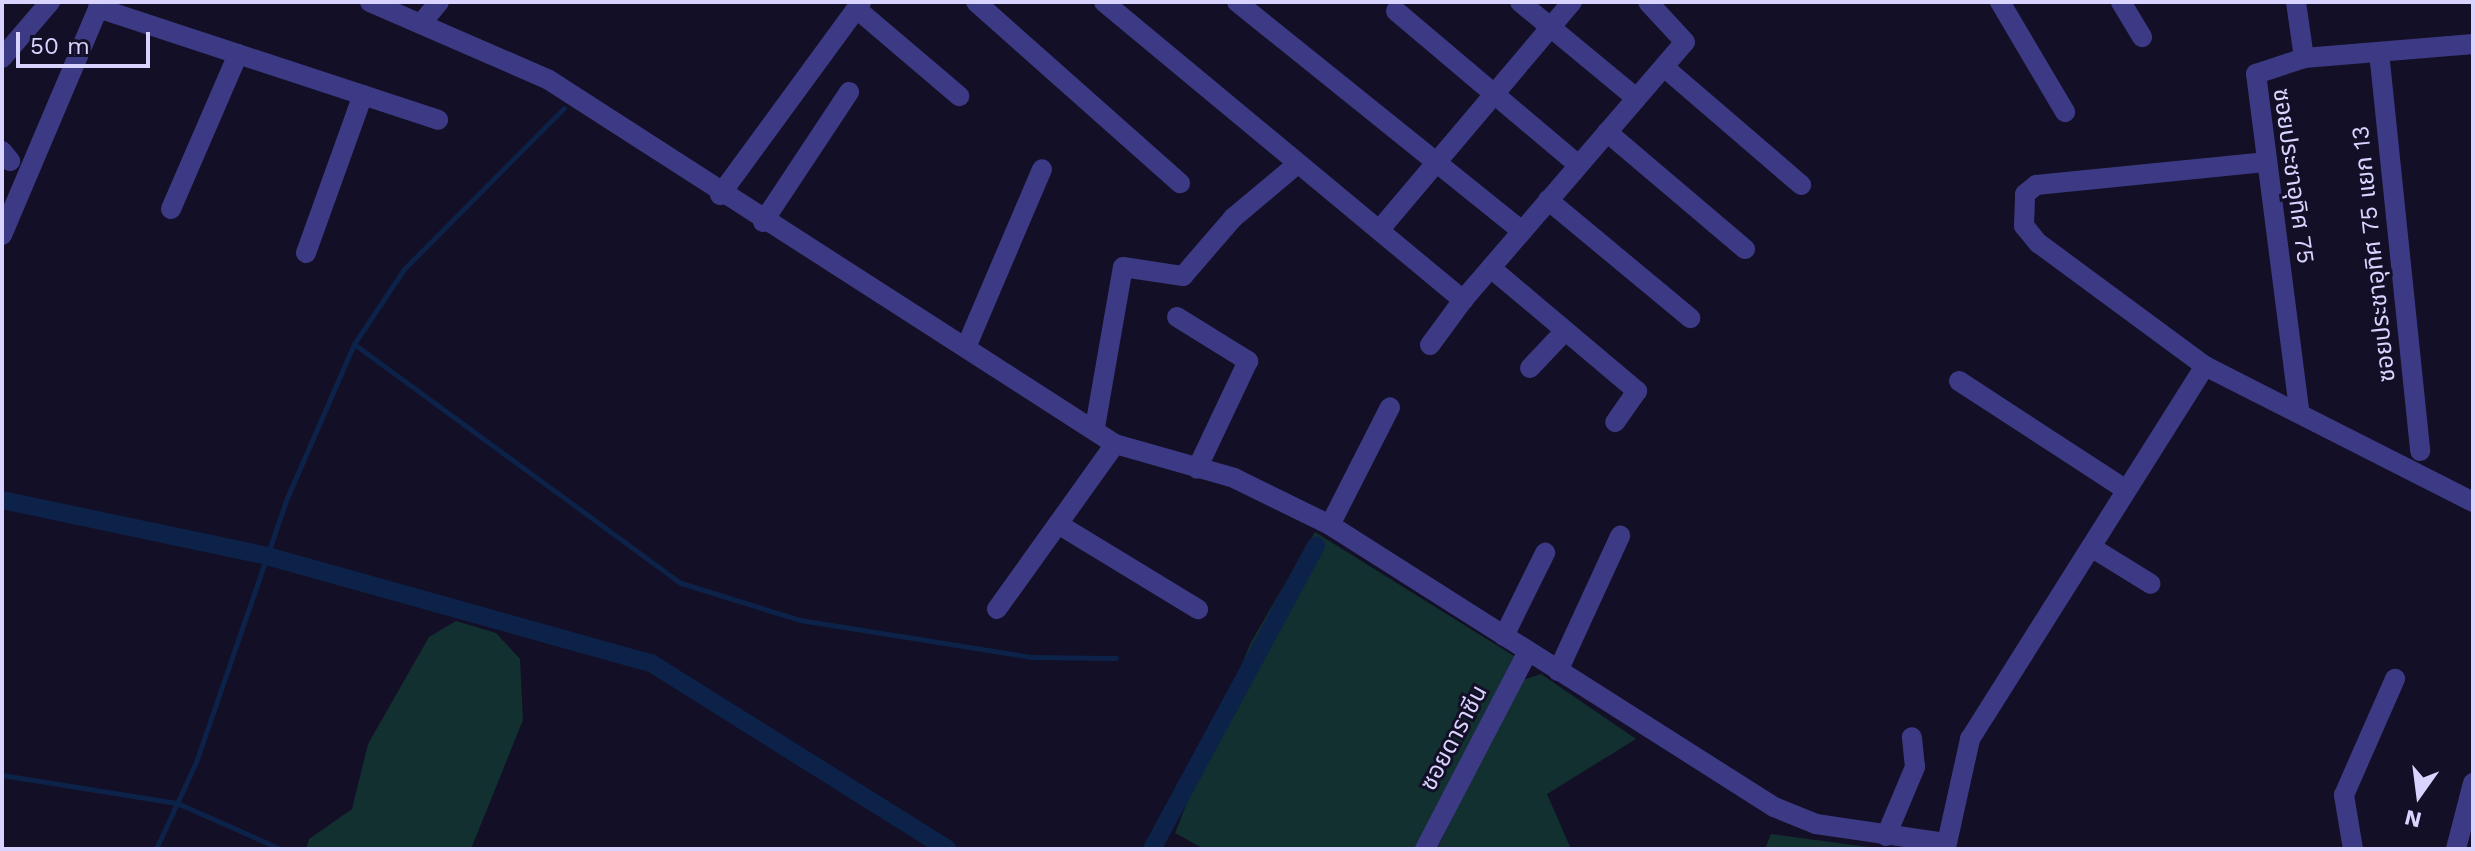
<!DOCTYPE html>
<meta charset="utf-8">
<style>
body{margin:0}
#map{position:relative;width:2475px;height:851px;overflow:hidden;background:#130f26;font-family:"Work Sans","Noto Sans Thai",sans-serif}
div>[style]{position:absolute}
[style*='--x']{left:calc(var(--x)*1px);top:calc(var(--y)*1px);width:calc(var(--w)*1px);rotate:calc(var(--a)*1deg)}
.green>*{inset:0;background:#12302f}
.stream>*{height:5px;margin:-2.5px;padding:0 2.5px;transform-origin:2.5px;border-radius:2.5px;background:#0c2248}
.canal>*{height:18px;margin:-9px;padding:0 9px;transform-origin:9px;border-radius:9px;background:#0c2248}
.minor>*{height:20px;margin:-10px;padding:0 10px;transform-origin:10px;border-radius:10px;background:#3d3a85}
span{translate:-50% -50%;white-space:nowrap;text-align:center;line-height:1.15;-webkit-text-stroke:6px #130f26;paint-order:stroke}
.street-label{font-size:24px;color:#d9d4ff}
.frame{position:absolute;inset:0;border:4px solid #d9d4ff;pointer-events:none}
.north{position:absolute;left:2379px;top:755px;width:80px;height:80px;-webkit-text-stroke:6px #130f26;paint-order:stroke;rotate:194deg;font-size:22px;font-weight:700;line-height:32px;text-align:center;color:#d9d4ff}
.north::after{content:'';display:block;margin:auto;width:28px;height:36px;background:#d9d4ff;clip-path:polygon(50% 0,100% 100%,50% 72%,0 100%)}
.scale{position:absolute;left:16px;top:32px;width:134px;height:36px;box-sizing:border-box;border:4px solid #d9d4ff;border-top:0;padding-left:10px;font-size:24px;line-height:28px;white-space:nowrap;color:#d9d4ff;-webkit-text-stroke:6px #130f26;paint-order:stroke}
</style>
<div id="map">
<div class="green">
<div style="clip-path:polygon(1315px 532px,1514px 656px,1415px 849px,1204px 849px,1175px 833px,1250px 644px)"></div>
<div style="clip-path:polygon(456px 621px,496px 633px,520px 659px,523px 720px,471px 849px,306px 849px,309px 839px,352px 809px,368px 744px,429px 637px)"></div>
<div style="clip-path:polygon(1541px 674px,1636px 739px,1547px 794px,1571px 849px,1437px 849px,1520px 681px)"></div>
<div style="clip-path:polygon(1771px 834px,1876px 848px,1878px 849px,1765px 849px)"></div>
</div>
<div class="stream">
<div style="--x:354;--y:344;--w:405;--a:36.2"></div>
<div style="--x:681;--y:583;--w:125;--a:17.3"></div>
<div style="--x:800;--y:620;--w:233;--a:9.1"></div>
<div style="--x:1030;--y:657;--w:86;--a:0.7"></div>
<div style="--x:2;--y:775;--w:177;--a:9.1"></div>
<div style="--x:177;--y:803;--w:114;--a:23.9"></div>
<div style="--x:156;--y:849;--w:96;--a:-65.3"></div>
<div style="--x:196;--y:762;--w:279;--a:-71"></div>
<div style="--x:287;--y:498;--w:168;--a:-66.5"></div>
<div style="--x:354;--y:344;--w:90;--a:-56.3"></div>
<div style="--x:404;--y:269;--w:227;--a:-45.2"></div>
</div>
<div class="canal">
<div style="--x:2;--y:500;--w:271;--a:11.9"></div>
<div style="--x:267;--y:556;--w:399;--a:15.6"></div>
<div style="--x:651;--y:663;--w:350;--a:32.1"></div>
<div style="--x:1152;--y:849;--w:345;--a:-61.6"></div>
</div>
<div class="minor">
<div style="--x:370;--y:2;--w:195;--a:23.5"></div>
<div style="--x:549;--y:80;--w:673;--a:32.75"></div>
<div style="--x:1115;--y:444;--w:124;--a:15.9"></div>
<div style="--x:1234;--y:478;--w:107;--a:26.1"></div>
<div style="--x:1330;--y:525;--w:526;--a:32.42"></div>
<div style="--x:1774;--y:807;--w:45;--a:22"></div>
<div style="--x:1816;--y:824;--w:132;--a:8.3"></div>
<div style="--x:1947;--y:843;--w:107;--a:-77.5"></div>
<div style="--x:1970;--y:739;--w:441;--a:-57.8"></div>
<div style="--x:2205;--y:366;--w:301;--a:26.9"></div>
<div style="--x:976;--y:2;--w:273;--a:41.6"></div>
<div style="--x:1104;--y:2;--w:467;--a:39.7"></div>
<div style="--x:1463;--y:300;--w:340;--a:-49.3"></div>
<div style="--x:1685;--y:42;--w:54;--a:-132.8"></div>
<div style="--x:1237;--y:2;--w:366;--a:38.8"></div>
<div style="--x:1520;--y:2;--w:151;--a:39.6"></div>
<div style="--x:2000;--y:2;--w:128;--a:59.4"></div>
<div style="--x:2121;--y:2;--w:41;--a:59"></div>
<div style="--x:2296;--y:2;--w:57;--a:81.9"></div>
<div style="--x:98;--y:8;--w:358;--a:18.2"></div>
<div style="--x:858;--y:10;--w:133;--a:40.4"></div>
<div style="--x:1396;--y:11;--w:237;--a:40.2"></div>
<div style="--x:424;--y:20;--w:23;--a:-50"></div>
<div style="--x:2379;--y:52;--w:401;--a:84.1"></div>
<div style="--x:2;--y:58;--w:74;--a:-49.4"></div>
<div style="--x:1664;--y:67;--w:181;--a:40.7"></div>
<div style="--x:1607;--y:132;--w:181;--a:40.3"></div>
<div style="--x:2;--y:151;--w:13;--a:51"></div>
<div style="--x:720;--y:195;--w:239;--a:-53.8"></div>
<div style="--x:1548;--y:200;--w:185;--a:39.7"></div>
<div style="--x:171;--y:209;--w:169;--a:-66.6"></div>
<div style="--x:763;--y:222;--w:156;--a:-56.5"></div>
<div style="--x:1381;--y:228;--w:296;--a:-49.8"></div>
<div style="--x:2;--y:235;--w:253;--a:-67"></div>
<div style="--x:306;--y:253;--w:168;--a:-70.2"></div>
<div style="--x:1491;--y:268;--w:191;--a:40.1"></div>
<div style="--x:1637;--y:391;--w:38;--a:125"></div>
<div style="--x:1177;--y:317;--w:84;--a:31.8"></div>
<div style="--x:1248;--y:361;--w:119;--a:115.3"></div>
<div style="--x:967;--y:345;--w:191;--a:-66.9"></div>
<div style="--x:1430;--y:345;--w:56;--a:-53.7"></div>
<div style="--x:2205;--y:366;--w:207;--a:-143.6"></div>
<div style="--x:2038;--y:243;--w:22;--a:-129"></div>
<div style="--x:2024;--y:226;--w:32;--a:-88"></div>
<div style="--x:2025;--y:194;--w:14;--a:-39"></div>
<div style="--x:2036;--y:185;--w:230;--a:-5.7"></div>
<div style="--x:1530;--y:368;--w:51;--a:-46.6"></div>
<div style="--x:1959;--y:381;--w:199;--a:33.1"></div>
<div style="--x:2299;--y:409;--w:338;--a:-97.3"></div>
<div style="--x:2256;--y:74;--w:51;--a:-18.4"></div>
<div style="--x:2304;--y:58;--w:170;--a:-4.7"></div>
<div style="--x:1095;--y:427;--w:162;--a:-80.1"></div>
<div style="--x:1123;--y:267;--w:61;--a:8.5"></div>
<div style="--x:1183;--y:276;--w:77;--a:-49.2"></div>
<div style="--x:1233;--y:218;--w:81;--a:-40"></div>
<div style="--x:1058;--y:524;--w:164;--a:31.3"></div>
<div style="--x:1330;--y:525;--w:132;--a:-63"></div>
<div style="--x:2091;--y:547;--w:70;--a:31.7"></div>
<div style="--x:997;--y:609;--w:203;--a:-54.4"></div>
<div style="--x:1504;--y:636;--w:93;--a:-63.7"></div>
<div style="--x:1558;--y:671;--w:149;--a:-65.3"></div>
<div style="--x:1886;--y:836;--w:75;--a:-67.2"></div>
<div style="--x:1915;--y:767;--w:30;--a:-96"></div>
<div style="--x:1425;--y:849;--w:223;--a:-62.5"></div>
<div style="--x:2353;--y:849;--w:55;--a:-99.5"></div>
<div style="--x:2344;--y:795;--w:127;--a:-66.3"></div>
<div style="--x:2456;--y:849;--w:68;--a:-75.6"></div>
</div>
<div class="street-label">
<span style="left:2293px;top:176px;rotate:82deg">ซอยประชาอุทิศ 75</span>
<span style="left:2374px;top:254px;rotate:-96deg">ซอยประชาอุทิศ 75 แยก 13</span>
<span style="left:1454px;top:738px;rotate:-62deg">ซอยดาราซีน</span>
</div>
<div class="frame"></div>
<div class="north">N</div>
<div class="scale">50 m</div>
</div>
